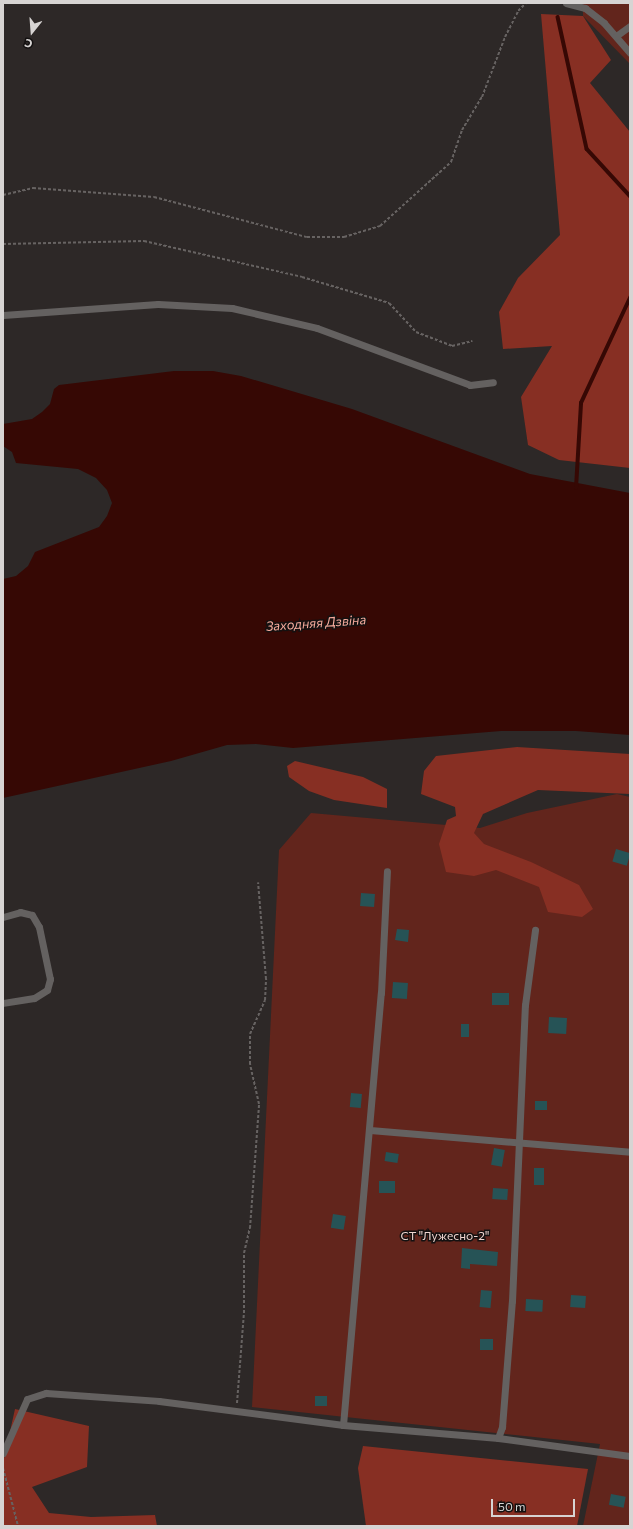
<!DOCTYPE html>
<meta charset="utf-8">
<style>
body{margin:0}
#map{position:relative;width:633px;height:1529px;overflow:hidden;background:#2d2827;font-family:Commissioner,sans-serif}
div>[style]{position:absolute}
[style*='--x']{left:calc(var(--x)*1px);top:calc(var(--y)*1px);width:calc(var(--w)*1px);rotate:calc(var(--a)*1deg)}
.green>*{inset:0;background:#62251c}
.forest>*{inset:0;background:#872f23}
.water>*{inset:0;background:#360804}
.stream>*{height:3.5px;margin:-1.75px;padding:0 1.75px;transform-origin:1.75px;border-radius:1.75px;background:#360804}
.building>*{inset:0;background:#265356;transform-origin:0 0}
.path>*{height:2px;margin-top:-1px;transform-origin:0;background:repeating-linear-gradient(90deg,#676362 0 3px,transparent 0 5px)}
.lane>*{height:7px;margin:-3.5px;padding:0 3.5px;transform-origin:3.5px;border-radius:3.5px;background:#646160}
span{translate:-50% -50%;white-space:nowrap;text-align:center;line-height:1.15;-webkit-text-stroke:3px #141111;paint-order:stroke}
.park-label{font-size:12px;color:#efd4cf}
.water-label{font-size:13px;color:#f5aa9c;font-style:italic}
.frame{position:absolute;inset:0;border:4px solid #d7d4d3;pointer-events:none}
.north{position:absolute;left:12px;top:12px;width:40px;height:40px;-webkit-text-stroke:3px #141111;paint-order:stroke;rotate:197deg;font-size:11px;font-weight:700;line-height:16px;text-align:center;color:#d7d4d3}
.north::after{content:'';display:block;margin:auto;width:14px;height:18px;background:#d7d4d3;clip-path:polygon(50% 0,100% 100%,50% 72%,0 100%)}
.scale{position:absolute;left:491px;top:1499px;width:84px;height:18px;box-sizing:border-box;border:2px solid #d7d4d3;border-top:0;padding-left:5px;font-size:12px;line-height:14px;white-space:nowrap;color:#d7d4d3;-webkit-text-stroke:3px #141111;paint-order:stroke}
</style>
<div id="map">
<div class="green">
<div style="clip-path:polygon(583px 3px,630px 3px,630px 64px,583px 16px)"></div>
<div style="clip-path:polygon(617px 794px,630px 797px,630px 1526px,583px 1526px,600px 1444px,252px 1407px,279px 850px,311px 813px,480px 828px,527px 813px)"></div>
</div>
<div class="forest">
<div style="clip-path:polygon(541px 14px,583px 16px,611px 60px,590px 83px,630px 132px,630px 468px,559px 460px,528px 445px,521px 397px,552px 346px,503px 349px,499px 312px,518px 278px,560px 235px)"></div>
<div style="clip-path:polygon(517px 747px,630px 754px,630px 794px,538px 790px,483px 814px,474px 833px,484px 844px,531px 862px,579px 885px,593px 909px,582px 917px,548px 912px,539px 887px,496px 870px,474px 876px,446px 872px,439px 844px,447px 820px,456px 816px,455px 807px,421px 794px,424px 771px,436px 756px)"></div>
<div style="clip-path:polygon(295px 761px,363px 777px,387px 789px,387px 808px,334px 800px,309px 791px,289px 777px,287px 766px)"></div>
<div style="clip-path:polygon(15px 1409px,89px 1426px,87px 1467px,32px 1487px,49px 1513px,91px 1517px,155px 1515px,157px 1526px,3px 1526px,3px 1463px)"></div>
<div style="clip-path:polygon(363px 1446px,588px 1469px,577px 1526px,366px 1526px,358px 1468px)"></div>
</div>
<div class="water">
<div style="clip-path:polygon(174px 371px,213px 371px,241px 376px,352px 409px,530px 474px,630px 493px,630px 735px,576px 731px,501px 731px,293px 748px,256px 744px,227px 745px,171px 761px,3px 798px,3px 579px,16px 576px,28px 566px,35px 552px,99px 527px,107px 516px,112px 503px,107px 490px,96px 478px,78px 469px,16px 463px,12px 452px,3px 446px,3px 424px,32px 419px,42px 412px,50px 404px,54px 389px,59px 385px)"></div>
</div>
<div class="stream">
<div style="--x:558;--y:17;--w:135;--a:77.6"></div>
<div style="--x:587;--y:149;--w:64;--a:47.5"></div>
<div style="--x:576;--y:488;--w:85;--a:-86.6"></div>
<div style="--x:581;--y:403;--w:116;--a:-65"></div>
</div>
<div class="building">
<div style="left:616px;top:849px;width:15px;height:13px;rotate:16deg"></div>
<div style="left:361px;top:893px;width:14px;height:13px;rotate:4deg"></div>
<div style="clip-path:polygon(397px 929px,409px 930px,408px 942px,395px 940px)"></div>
<div style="left:393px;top:982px;width:15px;height:16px;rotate:4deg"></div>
<div style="left:492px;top:993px;width:17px;height:12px"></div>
<div style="left:549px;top:1017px;width:18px;height:16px;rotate:3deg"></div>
<div style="left:461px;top:1024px;width:8px;height:13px"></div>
<div style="left:351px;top:1093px;width:11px;height:14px;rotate:5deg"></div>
<div style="left:535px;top:1101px;width:12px;height:9px"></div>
<div style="left:494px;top:1148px;width:11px;height:17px;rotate:10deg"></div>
<div style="left:386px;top:1152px;width:13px;height:9px;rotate:9deg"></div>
<div style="left:534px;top:1168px;width:10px;height:17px"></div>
<div style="left:379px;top:1181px;width:16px;height:12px"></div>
<div style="left:493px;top:1188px;width:15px;height:11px;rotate:4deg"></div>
<div style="left:333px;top:1214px;width:13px;height:14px;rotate:9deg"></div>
<div style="clip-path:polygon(462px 1248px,498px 1252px,497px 1266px,470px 1264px,470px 1269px,461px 1268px)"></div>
<div style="left:481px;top:1290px;width:11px;height:17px;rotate:5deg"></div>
<div style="left:571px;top:1295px;width:15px;height:12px;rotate:4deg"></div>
<div style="left:526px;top:1299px;width:17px;height:12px;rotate:3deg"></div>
<div style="left:480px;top:1339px;width:13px;height:11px"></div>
<div style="left:315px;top:1396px;width:12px;height:10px"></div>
<div style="left:611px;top:1494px;width:15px;height:11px;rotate:11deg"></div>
</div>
<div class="path">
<div style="--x:3;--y:195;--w:31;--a:-13"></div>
<div style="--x:33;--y:188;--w:121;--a:4.3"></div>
<div style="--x:154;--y:197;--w:158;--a:14.7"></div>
<div style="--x:307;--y:237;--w:37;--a:0"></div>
<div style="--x:344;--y:237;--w:38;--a:-17"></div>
<div style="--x:380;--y:226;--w:96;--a:-42"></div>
<div style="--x:451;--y:162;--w:34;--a:-71"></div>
<div style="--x:462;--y:130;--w:39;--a:-59"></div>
<div style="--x:482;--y:97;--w:64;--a:-69"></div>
<div style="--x:505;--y:37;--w:29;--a:-63"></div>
<div style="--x:518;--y:11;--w:11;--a:-45"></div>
<div style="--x:3;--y:244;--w:141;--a:-1.2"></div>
<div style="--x:144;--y:241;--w:162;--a:12.8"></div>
<div style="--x:302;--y:277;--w:91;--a:16.6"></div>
<div style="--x:389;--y:303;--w:40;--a:47"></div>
<div style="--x:416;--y:332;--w:39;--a:21"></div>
<div style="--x:452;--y:346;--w:21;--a:-14"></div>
<div style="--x:237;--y:1403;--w:90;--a:-85.6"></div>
<div style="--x:244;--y:1313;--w:60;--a:-90"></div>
<div style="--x:244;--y:1253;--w:26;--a:-77"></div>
<div style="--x:250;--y:1228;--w:124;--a:-85.8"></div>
<div style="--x:259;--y:1104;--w:41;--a:-102.7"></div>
<div style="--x:250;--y:1064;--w:30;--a:-90"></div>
<div style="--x:250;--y:1034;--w:37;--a:-66"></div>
<div style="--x:265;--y:1000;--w:21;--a:-87"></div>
<div style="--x:266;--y:979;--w:97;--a:-94.7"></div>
<div style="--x:3;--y:1468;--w:60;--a:75.5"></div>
</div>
<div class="lane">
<div style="--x:566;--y:3;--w:20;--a:15"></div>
<div style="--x:585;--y:8;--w:24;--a:38"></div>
<div style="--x:604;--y:23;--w:40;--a:49"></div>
<div style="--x:616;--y:36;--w:17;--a:-36"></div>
<div style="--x:3;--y:315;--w:155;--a:-4.1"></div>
<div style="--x:158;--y:304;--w:74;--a:3.1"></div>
<div style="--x:232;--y:308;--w:87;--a:13.2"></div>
<div style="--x:317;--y:328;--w:163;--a:20.4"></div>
<div style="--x:470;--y:385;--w:23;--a:-7"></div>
<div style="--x:3;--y:917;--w:18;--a:-16"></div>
<div style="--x:20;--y:912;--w:12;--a:14"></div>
<div style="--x:32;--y:915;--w:14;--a:60"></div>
<div style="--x:39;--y:927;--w:53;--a:78.1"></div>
<div style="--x:50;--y:979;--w:11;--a:105"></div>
<div style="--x:47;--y:990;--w:15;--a:148"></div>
<div style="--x:34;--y:998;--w:31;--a:171"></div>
<div style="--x:370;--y:1130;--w:261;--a:4.8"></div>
<div style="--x:343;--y:1425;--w:434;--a:-85"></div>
<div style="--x:381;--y:993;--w:122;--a:-87.2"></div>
<div style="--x:498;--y:1438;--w:12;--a:-70"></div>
<div style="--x:502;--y:1427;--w:126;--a:-85.5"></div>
<div style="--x:512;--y:1301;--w:296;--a:-87.5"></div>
<div style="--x:525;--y:1005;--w:76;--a:-82.4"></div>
<div style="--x:3;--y:1453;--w:59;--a:-66"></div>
<div style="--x:27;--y:1399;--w:20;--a:-18"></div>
<div style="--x:46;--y:1393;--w:113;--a:4"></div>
<div style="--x:159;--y:1401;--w:186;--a:7.4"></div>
<div style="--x:343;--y:1425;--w:156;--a:4.8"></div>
<div style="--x:498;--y:1438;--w:133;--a:7.8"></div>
</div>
<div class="park-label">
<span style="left:445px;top:1236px">СТ "Лужесно-2"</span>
</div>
<div class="water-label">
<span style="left:316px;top:623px;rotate:-4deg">Заходняя Дзвіна</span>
</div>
<div class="frame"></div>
<div class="north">С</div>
<div class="scale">50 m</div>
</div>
